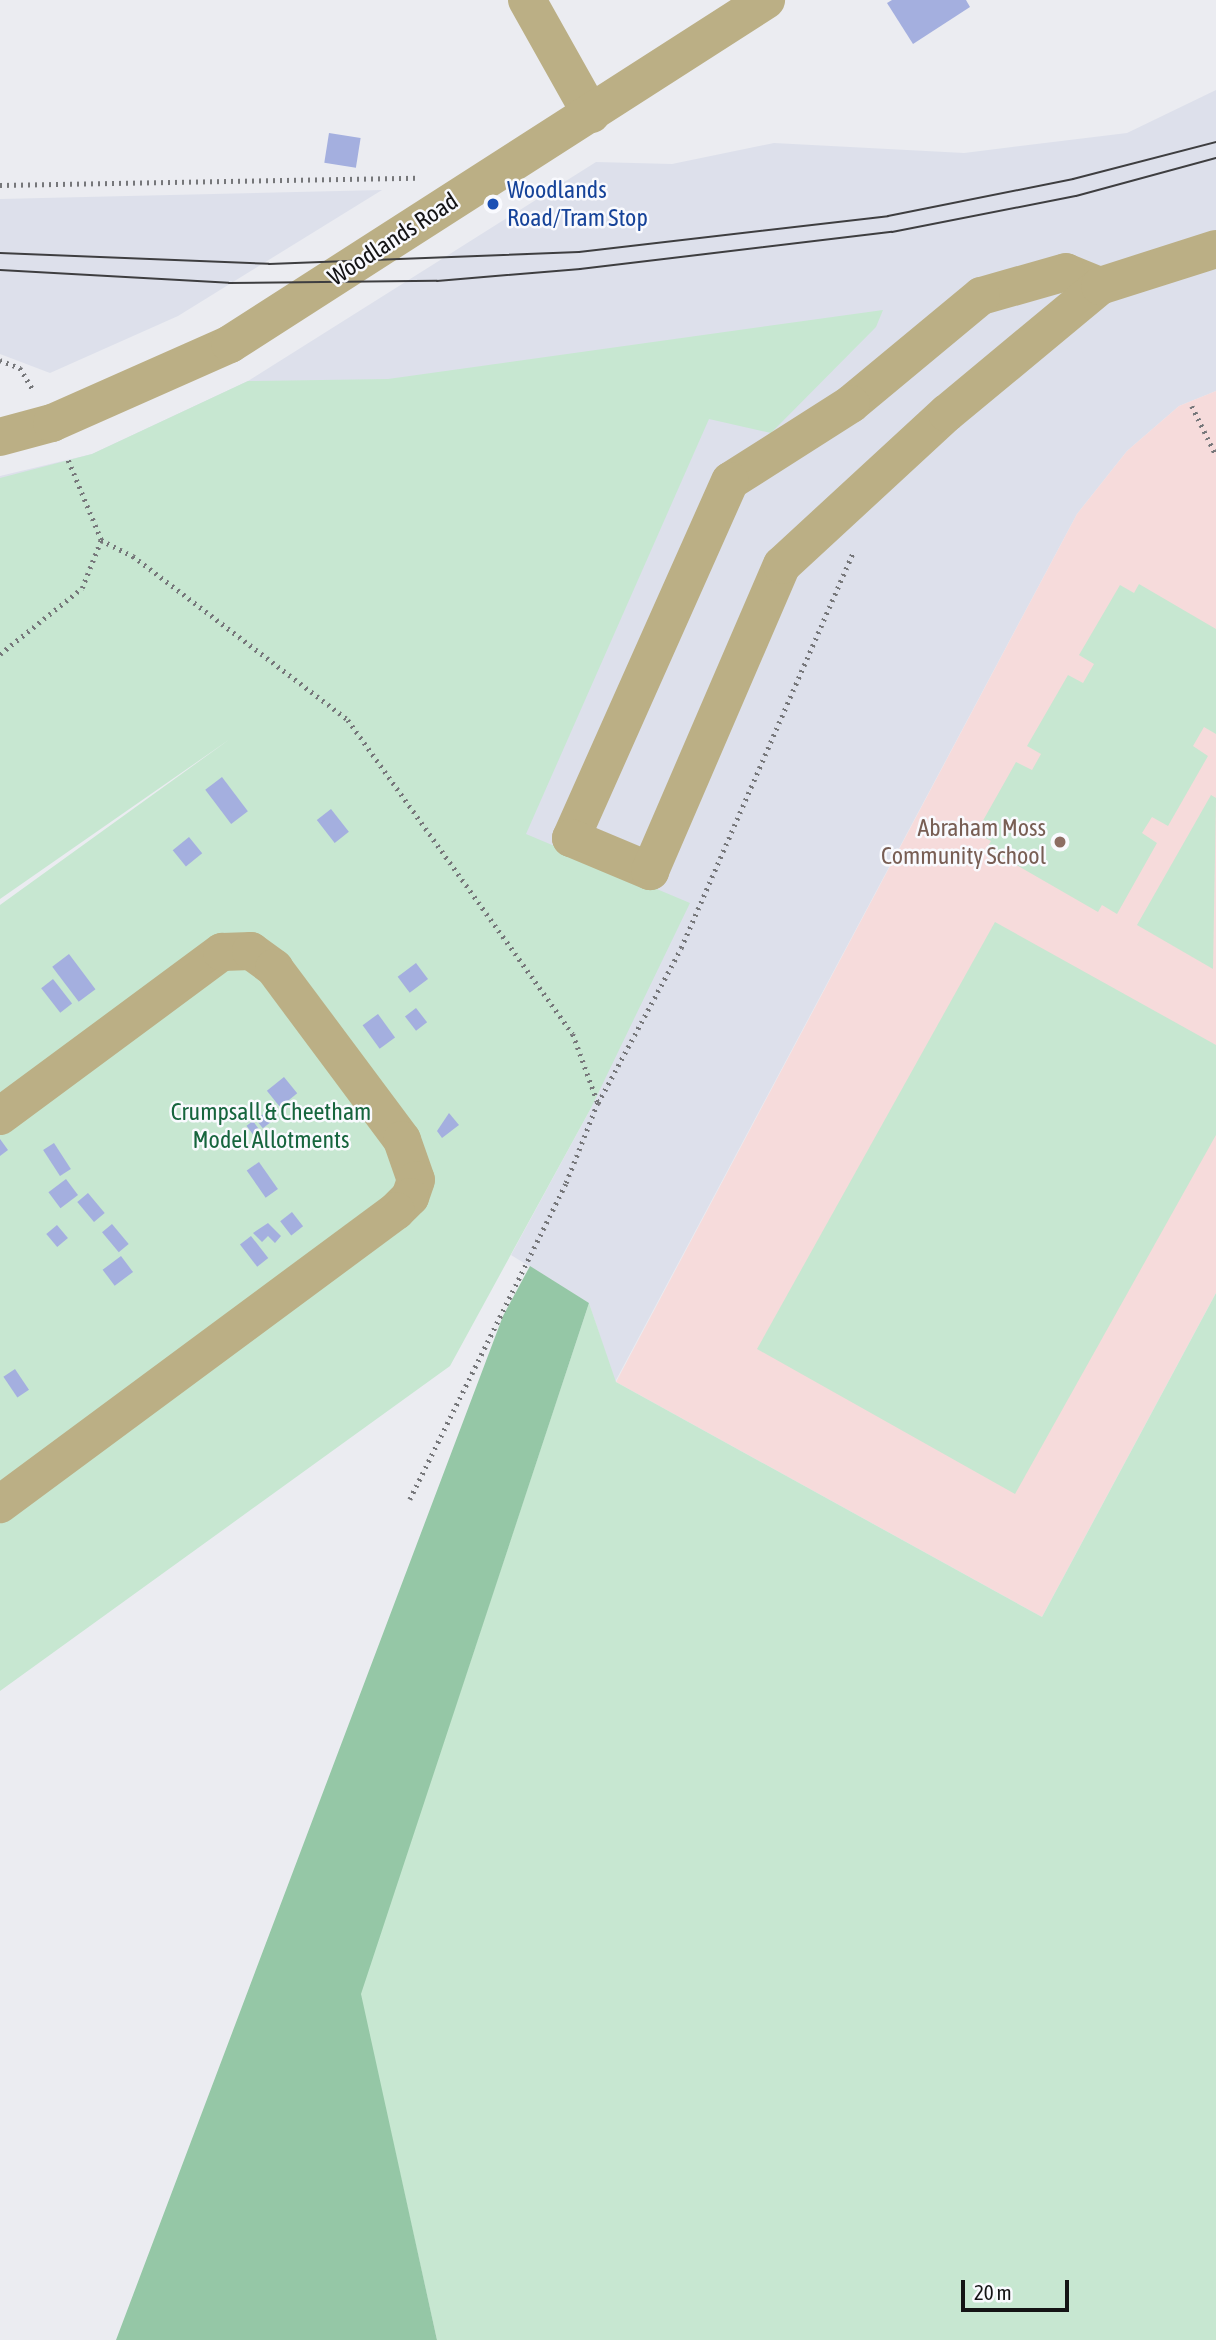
<!DOCTYPE html>
<style>
body{margin:0}
#map{position:relative;width:1216px;height:2340px;overflow:hidden;background:#ebecf1;font-family:"Asap Condensed",sans-serif}
div>[style]{position:absolute}
[style*='--x']{left:calc(var(--x)*1px);top:calc(var(--y)*1px);width:calc(var(--w)*1px);rotate:calc(var(--a)*1deg)}
.built>*{inset:0;background:#dde0eb}
.education>*{inset:0;background:#f6dbdb}
.green>*{inset:0;background:#c7e7d1}
.forest>*{inset:0;background:#95c7a6}
.building>*{inset:0;background:#a4afdf;transform-origin:0 0}
.path>*{height:4.5px;margin-top:-2.25px;transform-origin:0;background:repeating-linear-gradient(90deg,#76777a 0 2px,transparent 0 7px)}
.minor>*{height:38px;margin:-19px;padding:0 19px;transform-origin:19px;border-radius:19px;background:#bbaf85}
.tram>*{height:2px;margin:-1px;padding:0 1px;transform-origin:1px;border-radius:1px;background:#3e3e40}
.dots>*{width:19px;height:19px;translate:-50% -50%;box-sizing:border-box;border:4px solid #f9fafe;border-radius:50%}
span{translate:-50% -50%;white-space:nowrap;text-align:center;line-height:1.15;-webkit-text-stroke:5px #f9fafe;paint-order:stroke}
.transit-label{font-size:24px;color:#164399}
.left{translate:0 -50%;text-align:left}
.street-label{font-size:24px;color:#141415}
.education-label{font-size:24px;color:#785e54}
.right{translate:-100% -50%;text-align:right}
.park-label{font-size:24px;color:#16653d}
.scale{position:absolute;left:961px;top:2280px;width:108px;height:32px;box-sizing:border-box;border:4px solid #141415;border-top:0;padding-left:9px;font-size:21px;line-height:24px;white-space:nowrap;color:#141415;-webkit-text-stroke:5px #f9fafe;paint-order:stroke}
</style>
<div id="map">
<div class="built">
<div style="clip-path:polygon(1216px 90px,1216px 391px,1179px 406px,1127px 451px,1077px 514px,615px 1382px,589px 1303px,511px 1255px,591px 1108px,296px 692px,0 629px,0 476px,92px 454px,248px 381px,596px 162px,672px 164px,774px 143px,964px 153px,1127px 133px)"></div>
<div style="clip-path:polygon(382px 190px,178px 316px,50px 373px,0 354px,0 199px)"></div>
</div>
<div class="education">
<div style="clip-path:polygon(1216px 391px,1216px 1293px,1042px 1617px,616px 1382px,1077px 514px,1127px 451px,1179px 406px)"></div>
</div>
<div class="green">
<div style="clip-path:polygon(883px 310px,876px 327px,771px 433px,709px 419px,526px 834px,690px 903px,591px 1108px,450px 1366px,0 1691px,0 905px,230px 739px,0 899px,0 478px,92px 454px,248px 381px,388px 379px)"></div>
<div style="clip-path:polygon(1139px 584px,1216px 629px,1216px 734px,1204px 727px,1193px 746px,1208px 756px,1168px 826px,1152px 817px,1142px 833px,1157px 843px,1117px 914px,1102px 905px,1098px 912px,987px 848px,991px 841px,976px 833px,1016px 762px,1032px 770px,1041px 754px,1027px 746px,1068px 675px,1083px 683px,1094px 664px,1079px 655px,1120px 585px,1134px 593px)"></div>
<div style="clip-path:polygon(1211px 795px,1216px 798px,1213px 969px,1137px 925px)"></div>
<div style="clip-path:polygon(995px 922px,1216px 1045px,1216px 1135px,1015px 1494px,757px 1349px)"></div>
<div style="clip-path:polygon(1216px 1293px,1216px 2340px,437px 2340px,360px 1994px,589px 1303px,616px 1382px,1042px 1617px)"></div>
</div>
<div class="forest">
<div style="clip-path:polygon(530px 1266px,589px 1303px,361px 1994px,437px 2340px,116px 2340px,503px 1316px)"></div>
</div>
<div class="building">
<div style="clip-path:polygon(892px 0,966px 0,970px 7px,913px 44px,887px 3px)"></div>
<div style="left:329px;top:133px;width:32px;height:30px;rotate:9deg"></div>
<div style="left:222px;top:777px;width:43px;height:21px;rotate:53deg"></div>
<div style="left:331px;top:809px;width:29px;height:18px;rotate:52deg"></div>
<div style="left:189px;top:837px;width:21px;height:21px;rotate:51deg"></div>
<div style="left:69px;top:954px;width:44px;height:21px;rotate:53deg"></div>
<div style="left:416px;top:963px;width:20px;height:23px;rotate:53deg"></div>
<div style="left:53px;top:979px;width:31px;height:15px;rotate:52deg"></div>
<div style="left:416px;top:1008px;width:18px;height:14px;rotate:52deg"></div>
<div style="left:378px;top:1014px;width:29px;height:19px;rotate:54deg"></div>
<div style="left:284px;top:1077px;width:21px;height:22px;rotate:51deg"></div>
<div style="left:271px;top:1108px;width:11px;height:19px;rotate:52deg"></div>
<div style="clip-path:polygon(449px 1113px,459px 1125px,442px 1138px,437px 1131px)"></div>
<div style="left:253px;top:1121px;width:17px;height:8px;rotate:54deg"></div>
<div style="clip-path:polygon(0 1139px,8px 1150px,0 1156px)"></div>
<div style="left:54px;top:1143px;width:31px;height:13px;rotate:57deg"></div>
<div style="left:259px;top:1162px;width:33px;height:15px;rotate:55deg"></div>
<div style="left:66px;top:1179px;width:20px;height:22px;rotate:53deg"></div>
<div style="left:88px;top:1193px;width:26px;height:14px;rotate:50deg"></div>
<div style="left:292px;top:1212px;width:18px;height:15px;rotate:52deg"></div>
<div style="clip-path:polygon(268px 1223px,281px 1236px,275px 1243px,268px 1236px,262px 1242px,253px 1233px)"></div>
<div style="left:112px;top:1224px;width:26px;height:13px;rotate:50deg"></div>
<div style="left:57px;top:1225px;width:17px;height:14px;rotate:50deg"></div>
<div style="left:251px;top:1236px;width:28px;height:14px;rotate:52deg"></div>
<div style="left:121px;top:1256px;width:20px;height:23px;rotate:53deg"></div>
<div style="left:15px;top:1369px;width:25px;height:14px;rotate:56deg"></div>
</div>
<div class="path">
<div style="--x:0;--y:185;--w:417;--a:-1"></div>
<div style="--x:0;--y:360;--w:22;--a:22"></div>
<div style="--x:20;--y:368;--w:27;--a:59"></div>
<div style="--x:1192;--y:406;--w:55;--a:63.9"></div>
<div style="--x:101;--y:540;--w:36;--a:27"></div>
<div style="--x:133;--y:556;--w:270;--a:37.3"></div>
<div style="--x:348;--y:720;--w:386;--a:54.4"></div>
<div style="--x:573;--y:1034;--w:73;--a:70.1"></div>
<div style="--x:598;--y:1103;--w:87;--a:111.6"></div>
<div style="--x:566;--y:1184;--w:352;--a:116.3"></div>
<div style="--x:0;--y:654;--w:105;--a:-38.8"></div>
<div style="--x:82;--y:588;--w:52;--a:-68.4"></div>
<div style="--x:101;--y:540;--w:89;--a:-112.5"></div>
<div style="--x:598;--y:1103;--w:176;--a:-61.8"></div>
<div style="--x:681;--y:948;--w:432;--a:-66.5"></div>
</div>
<div class="minor">
<div style="--x:527;--y:0;--w:131;--a:60.7"></div>
<div style="--x:1100;--y:286;--w:37;--a:-158"></div>
<div style="--x:1066;--y:272;--w:88;--a:164.2"></div>
<div style="--x:981;--y:296;--w:169;--a:140.3"></div>
<div style="--x:851;--y:404;--w:143;--a:147.5"></div>
<div style="--x:730;--y:481;--w:391;--a:114"></div>
<div style="--x:571;--y:838;--w:86;--a:22.7"></div>
<div style="--x:650;--y:871;--w:333;--a:-66.7"></div>
<div style="--x:782;--y:565;--w:224;--a:-42.7"></div>
<div style="--x:947;--y:413;--w:199;--a:-39.7"></div>
<div style="--x:1100;--y:286;--w:122;--a:-17.7"></div>
<div style="--x:0;--y:437;--w:54;--a:-15.1"></div>
<div style="--x:52;--y:423;--w:195;--a:-23.9"></div>
<div style="--x:230;--y:344;--w:637;--a:-32.69"></div>
<div style="--x:0;--y:1116;--w:276;--a:-36.5"></div>
<div style="--x:222;--y:952;--w:29;--a:-2"></div>
<div style="--x:251;--y:951;--w:29;--a:36"></div>
<div style="--x:274;--y:968;--w:214;--a:53.3"></div>
<div style="--x:402;--y:1140;--w:42;--a:70.7"></div>
<div style="--x:416;--y:1180;--w:18;--a:109"></div>
<div style="--x:410;--y:1197;--w:20;--a:135"></div>
<div style="--x:396;--y:1211;--w:493;--a:143.5"></div>
</div>
<div class="tram">
<div style="--x:0;--y:253;--w:269;--a:2.3"></div>
<div style="--x:269;--y:264;--w:310;--a:-2.2"></div>
<div style="--x:579;--y:252;--w:311;--a:-6.6"></div>
<div style="--x:888;--y:216;--w:189;--a:-11.3"></div>
<div style="--x:1073;--y:179;--w:148;--a:-14.5"></div>
<div style="--x:0;--y:270;--w:229;--a:3.2"></div>
<div style="--x:229;--y:283;--w:208;--a:-0.6"></div>
<div style="--x:437;--y:281;--w:144;--a:-4.8"></div>
<div style="--x:580;--y:269;--w:314;--a:-6.8"></div>
<div style="--x:892;--y:232;--w:187;--a:-11.1"></div>
<div style="--x:1076;--y:196;--w:145;--a:-15.2"></div>
</div>
<div class="dots">
<div style="left:493px;top:204px;background:#1a4fb4"></div>
<div style="left:1060px;top:842px;background:#8d6e63"></div>
</div>
<div class="transit-label">
<span class="left" style="left:507px;top:204px">Woodlands<br>Road/Tram Stop</span>
</div>
<div class="street-label">
<span style="left:393px;top:239px;rotate:-33deg">Woodlands Road</span>
</div>
<div class="education-label">
<span class="right" style="left:1046px;top:842px">Abraham Moss<br>Community School</span>
</div>
<div class="park-label">
<span style="left:271px;top:1126px">Crumpsall &amp; Cheetham<br>Model Allotments</span>
</div>
<div class="scale">20 m</div>
</div>
